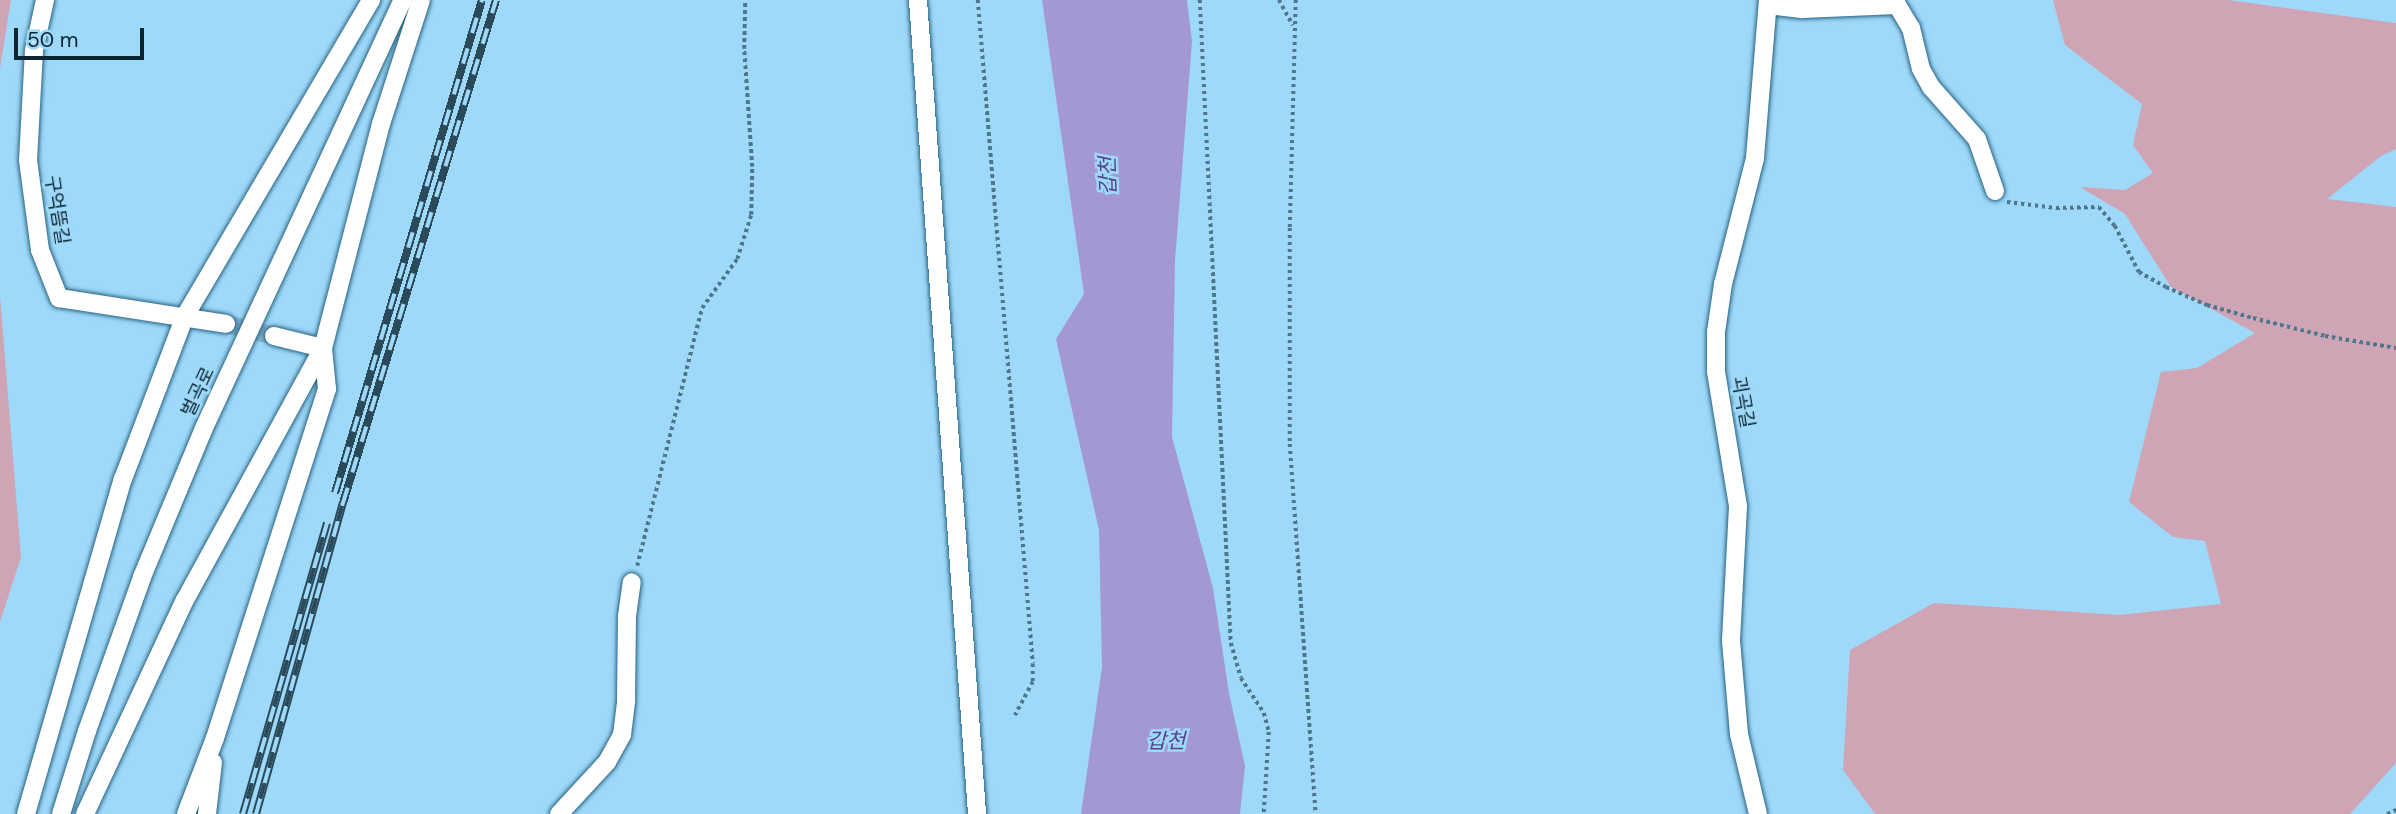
<!DOCTYPE html>
<meta charset="utf-8">
<style>
body{margin:0}
#map{position:relative;width:2396px;height:814px;overflow:hidden;background:#9ed9fa;font-family:"DM Sans","Noto Sans KR",sans-serif}
div>[style]{position:absolute}
[style*='--x']{left:calc(var(--x)*1px);top:calc(var(--y)*1px);width:calc(var(--w)*1px);rotate:calc(var(--a)*1deg)}
.green>*{inset:0;background:#cfa4b4}
.water>*{inset:0;background:#a498d3}
.minor-tunnel>*{height:18px;margin-top:-9px;transform-origin:0;background:repeating-linear-gradient(90deg,#81b5d2 0 18px,transparent 0 27px)}
.path>*{height:3.5px;margin-top:-1.75px;transform-origin:0;background:repeating-linear-gradient(90deg,#4e768c 0 3.5px,transparent 0 7px)}
.roads{filter:drop-shadow(0 0 2px #296380) drop-shadow(0 0 2px #296380)}
.minor>*{height:18px;margin:-9px;padding:0 9px;transform-origin:9px;border-radius:9px;background:#fff}
.rail>*{height:8px;margin-top:-4px;transform-origin:0;background:repeating-linear-gradient(90deg,#9ed9fa 0 16px,#2a4a5a 0 32px);box-sizing:border-box;border-block:2px solid #2a4a5a}
span{translate:-50% -50%;white-space:nowrap;text-align:center;line-height:1.15;-webkit-text-stroke:5px #9ed9fa;paint-order:stroke}
.street-label{font-size:19px;color:#0d2531}
.water-label{font-size:21px;color:#57438c;font-style:italic}
.scale{position:absolute;left:14px;top:28px;width:130px;height:32px;box-sizing:border-box;border:4px solid #0d2531;border-top:0;padding-left:9px;font-size:21px;line-height:24px;white-space:nowrap;color:#0d2531;-webkit-text-stroke:5px #9ed9fa;paint-order:stroke}
</style>
<div id="map">
<div class="green">
<div style="clip-path:polygon(0 0,11px 0,0 68px)"></div>
<div style="clip-path:polygon(2053px 0,2228px 0,2396px 23px,2396px 149px,2381px 156px,2327px 199px,2396px 207px,2396px 763px,2350px 814px,1875px 814px,1843px 770px,1850px 650px,1934px 603px,2119px 615px,2221px 604px,2205px 541px,2173px 537px,2129px 502px,2161px 372px,2197px 368px,2255px 333px,2171px 287px,2125px 214px,2080px 187px,2125px 190px,2153px 173px,2133px 145px,2142px 104px,2065px 45px)"></div>
<div style="clip-path:polygon(0 296px,21px 557px,0 622px)"></div>
</div>
<div class="water">
<div style="clip-path:polygon(1042px 0,1187px 0,1192px 41px,1175px 261px,1172px 437px,1213px 588px,1229px 693px,1245px 766px,1240px 814px,1081px 814px,1102px 667px,1099px 530px,1056px 339px,1084px 294px)"></div>
</div>
<div class="minor-tunnel">
<div style="--x:226;--y:324;--w:49;--a:14"></div>
</div>
<div class="path">
<div style="--x:978;--y:0;--w:666;--a:85.26"></div>
<div style="--x:1033;--y:664;--w:18;--a:90"></div>
<div style="--x:1033;--y:682;--w:38;--a:118"></div>
<div style="--x:1200;--y:0;--w:644;--a:87.24"></div>
<div style="--x:1231;--y:643;--w:36;--a:74"></div>
<div style="--x:1241;--y:678;--w:42;--a:56.7"></div>
<div style="--x:1264;--y:713;--w:20;--a:75"></div>
<div style="--x:1269;--y:732;--w:82;--a:93.5"></div>
<div style="--x:1279;--y:0;--w:29;--a:61"></div>
<div style="--x:1296;--y:0;--w:228;--a:91.5"></div>
<div style="--x:1290;--y:228;--w:216;--a:90"></div>
<div style="--x:1290;--y:444;--w:371;--a:86"></div>
<div style="--x:2007;--y:202;--w:49;--a:7"></div>
<div style="--x:2056;--y:208;--w:43;--a:-1.3"></div>
<div style="--x:2099;--y:207;--w:25;--a:50"></div>
<div style="--x:2115;--y:226;--w:52;--a:62.4"></div>
<div style="--x:2139;--y:272;--w:31;--a:29"></div>
<div style="--x:2166;--y:287;--w:45;--a:23.7"></div>
<div style="--x:2207;--y:305;--w:48;--a:15.8"></div>
<div style="--x:2253;--y:318;--w:74;--a:14"></div>
<div style="--x:2325;--y:336;--w:72;--a:9.6"></div>
<div style="--x:637;--y:566;--w:266;--a:-75.9"></div>
<div style="--x:702;--y:308;--w:60;--a:-54.5"></div>
<div style="--x:737;--y:259;--w:46;--a:-72.3"></div>
<div style="--x:751;--y:215;--w:48;--a:-88.8"></div>
<div style="--x:752;--y:167;--w:118;--a:-93.9"></div>
<div style="--x:744;--y:49;--w:49;--a:-88.8"></div>
<div style="--x:2387;--y:814;--w:10;--a:-24"></div>
</div>
<div class="roads">
<div class="minor">
<div style="--x:45;--y:0;--w:51;--a:102.4"></div>
<div style="--x:34;--y:50;--w:110;--a:93.1"></div>
<div style="--x:28;--y:160;--w:91;--a:82.4"></div>
<div style="--x:40;--y:250;--w:52;--a:68.4"></div>
<div style="--x:59;--y:298;--w:169;--a:8.8"></div>
<div style="--x:918;--y:0;--w:816;--a:85.85"></div>
<div style="--x:1768;--y:5;--w:34;--a:7"></div>
<div style="--x:1802;--y:9;--w:95;--a:-2.4"></div>
<div style="--x:1897;--y:5;--w:27;--a:59"></div>
<div style="--x:1911;--y:28;--w:42;--a:76.3"></div>
<div style="--x:1921;--y:69;--w:21;--a:61"></div>
<div style="--x:1931;--y:87;--w:69;--a:48.5"></div>
<div style="--x:1977;--y:139;--w:55;--a:70.9"></div>
<div style="--x:274;--y:336;--w:50;--a:13.8"></div>
<div style="--x:26;--y:814;--w:349;--a:-73.9"></div>
<div style="--x:123;--y:479;--w:174;--a:-69.2"></div>
<div style="--x:185;--y:316;--w:367;--a:-59.5"></div>
<div style="--x:61;--y:814;--w:87;--a:-72.6"></div>
<div style="--x:87;--y:731;--w:164;--a:-70.3"></div>
<div style="--x:142;--y:577;--w:161;--a:-67.4"></div>
<div style="--x:204;--y:428;--w:472;--a:-65.1"></div>
<div style="--x:85;--y:814;--w:236;--a:-65"></div>
<div style="--x:185;--y:600;--w:287;--a:-61.3"></div>
<div style="--x:186;--y:814;--w:81;--a:-69.1"></div>
<div style="--x:215;--y:738;--w:367;--a:-72.2"></div>
<div style="--x:327;--y:389;--w:41;--a:-95.6"></div>
<div style="--x:323;--y:348;--w:231;--a:-75.5"></div>
<div style="--x:381;--y:124;--w:130;--a:-72.1"></div>
<div style="--x:207;--y:814;--w:52;--a:-83.4"></div>
<div style="--x:559;--y:814;--w:71;--a:-47.3"></div>
<div style="--x:607;--y:762;--w:31;--a:-61"></div>
<div style="--x:622;--y:735;--w:35;--a:-83"></div>
<div style="--x:626;--y:700;--w:84;--a:-89.3"></div>
<div style="--x:627;--y:616;--w:34;--a:-82"></div>
<div style="--x:1758;--y:814;--w:82;--a:-103.4"></div>
<div style="--x:1739;--y:734;--w:94;--a:-94.9"></div>
<div style="--x:1731;--y:640;--w:134;--a:-87"></div>
<div style="--x:1738;--y:506;--w:137;--a:-99.3"></div>
<div style="--x:1716;--y:371;--w:39;--a:-90"></div>
<div style="--x:1716;--y:332;--w:49;--a:-81.7"></div>
<div style="--x:1723;--y:284;--w:130;--a:-75.7"></div>
<div style="--x:1755;--y:158;--w:159;--a:-85.3"></div>
</div>
</div>
<div class="rail">
<div style="--x:335;--y:493;--w:514;--a:-73.4"></div>
<div style="--x:243;--y:814;--w:303;--a:-73.9"></div>
<div style="--x:256;--y:814;--w:323;--a:-74.4"></div>
<div style="--x:343;--y:503;--w:526;--a:-73.08"></div>
</div>
<div class="street-label">
<span style="left:57px;top:210px;rotate:81deg">구억뜸길</span>
<span style="left:198px;top:392px;rotate:-65deg">벌곡로</span>
<span style="left:1743px;top:402px;rotate:80deg">괴곡길</span>
</div>
<div class="water-label">
<span style="left:1108px;top:176px;rotate:-92deg">갑천</span>
<span style="left:1166px;top:741px">갑천</span>
</div>
<div class="scale">50 m</div>
</div>
